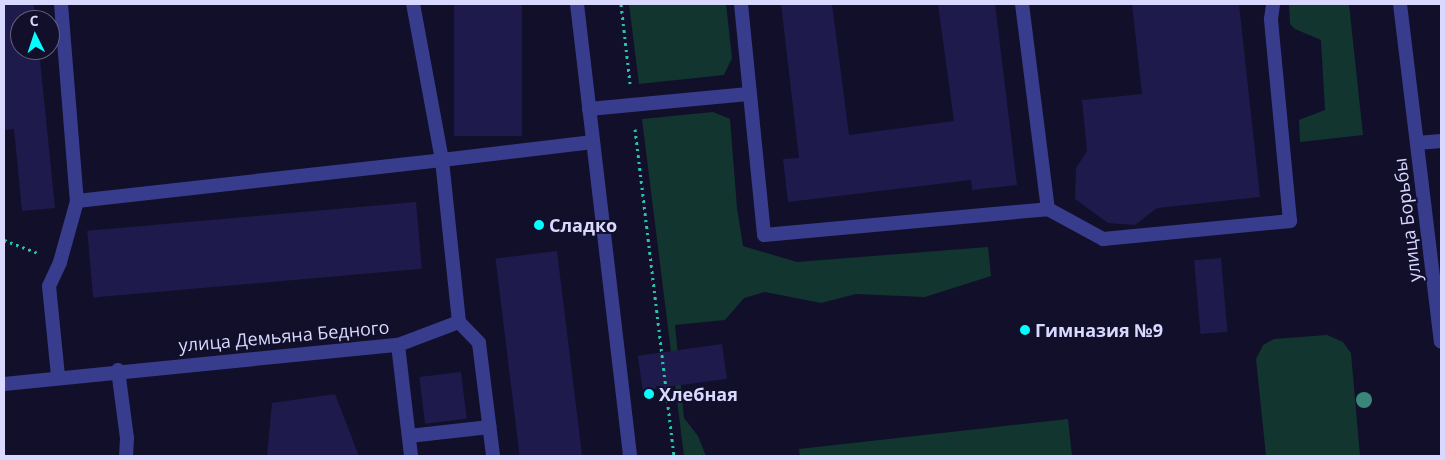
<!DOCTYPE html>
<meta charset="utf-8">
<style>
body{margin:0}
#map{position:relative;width:1445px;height:460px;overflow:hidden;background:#110f2a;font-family:"Open Sans",sans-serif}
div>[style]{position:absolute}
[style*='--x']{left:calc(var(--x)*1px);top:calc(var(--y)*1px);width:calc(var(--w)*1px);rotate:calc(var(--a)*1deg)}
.green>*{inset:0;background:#123530}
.building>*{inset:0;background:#1f1a4c;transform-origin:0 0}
.path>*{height:3px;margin-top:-1.5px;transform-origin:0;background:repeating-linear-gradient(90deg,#29c3ab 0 2.5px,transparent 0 6.5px)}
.service>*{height:14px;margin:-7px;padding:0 7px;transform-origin:7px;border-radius:7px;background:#373c8c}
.minor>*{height:14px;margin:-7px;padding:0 7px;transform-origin:7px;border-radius:7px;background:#373c8c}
.tertiary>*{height:14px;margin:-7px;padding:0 7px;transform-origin:7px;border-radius:7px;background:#373c8c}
.trees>*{width:16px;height:16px;margin:-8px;border-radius:50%;background:#3a8678}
.dots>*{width:14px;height:14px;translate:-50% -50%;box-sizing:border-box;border:2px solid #110f2a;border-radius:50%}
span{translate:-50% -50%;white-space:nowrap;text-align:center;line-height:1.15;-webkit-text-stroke:4px #110f2a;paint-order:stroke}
.street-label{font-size:18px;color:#d9d8ff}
.poi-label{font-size:18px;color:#d9d8ff;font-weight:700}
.left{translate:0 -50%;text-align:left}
.frame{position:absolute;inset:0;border:5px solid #d9d8ff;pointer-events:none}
.north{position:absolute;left:10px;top:10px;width:50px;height:50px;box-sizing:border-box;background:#110f2a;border:1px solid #615f7f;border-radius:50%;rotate:356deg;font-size:14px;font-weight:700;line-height:20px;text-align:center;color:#d9d8ff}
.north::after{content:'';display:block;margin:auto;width:18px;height:22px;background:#04fdff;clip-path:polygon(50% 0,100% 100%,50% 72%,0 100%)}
</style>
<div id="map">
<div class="green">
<div style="clip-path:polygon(629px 4px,726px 4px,732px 58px,724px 75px,639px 84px)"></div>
<div style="clip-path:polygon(1289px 4px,1349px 4px,1363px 135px,1300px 142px,1299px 120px,1325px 110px,1321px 40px,1295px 29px,1290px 24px)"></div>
<div style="clip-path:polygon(713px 112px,730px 119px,737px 208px,743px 246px,797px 262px,988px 247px,991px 276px,925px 297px,856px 294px,821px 303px,765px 292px,744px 298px,725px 320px,675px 325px,684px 418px,698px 436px,706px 456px,684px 456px,642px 119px)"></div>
<div style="clip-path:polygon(1327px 335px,1343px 342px,1351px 353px,1360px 456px,1266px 456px,1256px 359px,1263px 345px,1274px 339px)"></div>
<div style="clip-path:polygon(1068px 419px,1072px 456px,800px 456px,799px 449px)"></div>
</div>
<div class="building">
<div style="clip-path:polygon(4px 4px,34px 4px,35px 20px,20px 20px,20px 50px,39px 50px,55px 208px,22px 211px,14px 129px,4px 130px)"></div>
<div style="left:454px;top:4px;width:68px;height:132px"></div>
<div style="clip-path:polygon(781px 4px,832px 4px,849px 135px,954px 121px,938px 4px,995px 4px,1017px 185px,972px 190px,971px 180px,788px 202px,783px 159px,799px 158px)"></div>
<div style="clip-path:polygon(1132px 4px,1239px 4px,1260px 197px,1157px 208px,1135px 225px,1108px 223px,1075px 199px,1076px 168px,1087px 151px,1082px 100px,1142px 94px)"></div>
<div style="left:416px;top:202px;width:67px;height:330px;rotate:85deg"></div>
<div style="left:557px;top:251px;width:207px;height:62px;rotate:83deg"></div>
<div style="left:1221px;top:258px;width:74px;height:27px;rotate:85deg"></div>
<div style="left:722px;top:344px;width:35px;height:85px;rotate:82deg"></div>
<div style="left:461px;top:372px;width:47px;height:42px;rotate:83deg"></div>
<div style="clip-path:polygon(335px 394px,359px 456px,267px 456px,272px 403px)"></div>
</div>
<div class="path">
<div style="--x:621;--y:4;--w:80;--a:83.5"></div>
<div style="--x:635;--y:129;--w:329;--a:83.2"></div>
<div style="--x:4;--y:240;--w:36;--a:21"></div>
</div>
<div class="service">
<div style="--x:61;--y:4;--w:198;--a:85.4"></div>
<div style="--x:741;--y:4;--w:232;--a:84.3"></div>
<div style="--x:764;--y:235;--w:285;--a:-5.2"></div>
<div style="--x:1022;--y:4;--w:207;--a:82.8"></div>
<div style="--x:1048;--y:209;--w:63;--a:28.6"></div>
<div style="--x:1103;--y:239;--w:188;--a:-5.5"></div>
<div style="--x:1290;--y:221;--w:203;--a:-95.4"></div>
<div style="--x:1271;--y:19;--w:15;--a:-82"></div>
<div style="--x:589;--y:109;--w:160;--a:-5.4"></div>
<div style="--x:459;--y:322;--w:163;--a:-96"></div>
<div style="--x:442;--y:160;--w:152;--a:-6.8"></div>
<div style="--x:459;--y:322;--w:29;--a:46"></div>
<div style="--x:479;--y:343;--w:114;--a:82.9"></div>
<div style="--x:398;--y:345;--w:112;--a:83.3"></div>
<div style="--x:118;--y:370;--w:69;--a:82.5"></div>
<div style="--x:127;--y:438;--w:18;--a:93"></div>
<div style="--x:58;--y:376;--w:90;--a:-95.7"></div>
<div style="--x:49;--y:286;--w:26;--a:-65"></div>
<div style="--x:60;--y:262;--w:63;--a:-74.4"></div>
<div style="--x:77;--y:201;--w:367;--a:-6.4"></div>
<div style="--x:442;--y:160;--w:159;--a:-100.5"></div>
<div style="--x:4;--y:384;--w:396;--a:-5.7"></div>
<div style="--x:398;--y:345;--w:65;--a:-20.7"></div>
<div style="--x:409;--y:436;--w:81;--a:-6.4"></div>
</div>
<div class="minor">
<div style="--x:577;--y:4;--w:455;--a:83.3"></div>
<div style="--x:1417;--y:143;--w:24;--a:-5"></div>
</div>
<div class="tertiary">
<div style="--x:1400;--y:4;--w:340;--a:83.1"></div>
</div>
<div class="trees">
<div style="left:1364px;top:400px"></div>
</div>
<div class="dots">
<div style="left:539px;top:225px;background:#04fdff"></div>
<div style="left:1025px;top:330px;background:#04fdff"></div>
<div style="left:649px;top:394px;background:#04fdff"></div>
</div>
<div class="street-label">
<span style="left:1407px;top:220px;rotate:-97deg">улица Борьбы</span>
<span style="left:284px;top:336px;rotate:-5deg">улица Демьяна Бедного</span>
</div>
<div class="poi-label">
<span class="left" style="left:549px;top:225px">Сладко</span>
<span class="left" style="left:1035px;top:330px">Гимназия №9</span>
<span class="left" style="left:659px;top:394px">Хлебная</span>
</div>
<div class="frame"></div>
<div class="north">С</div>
</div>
